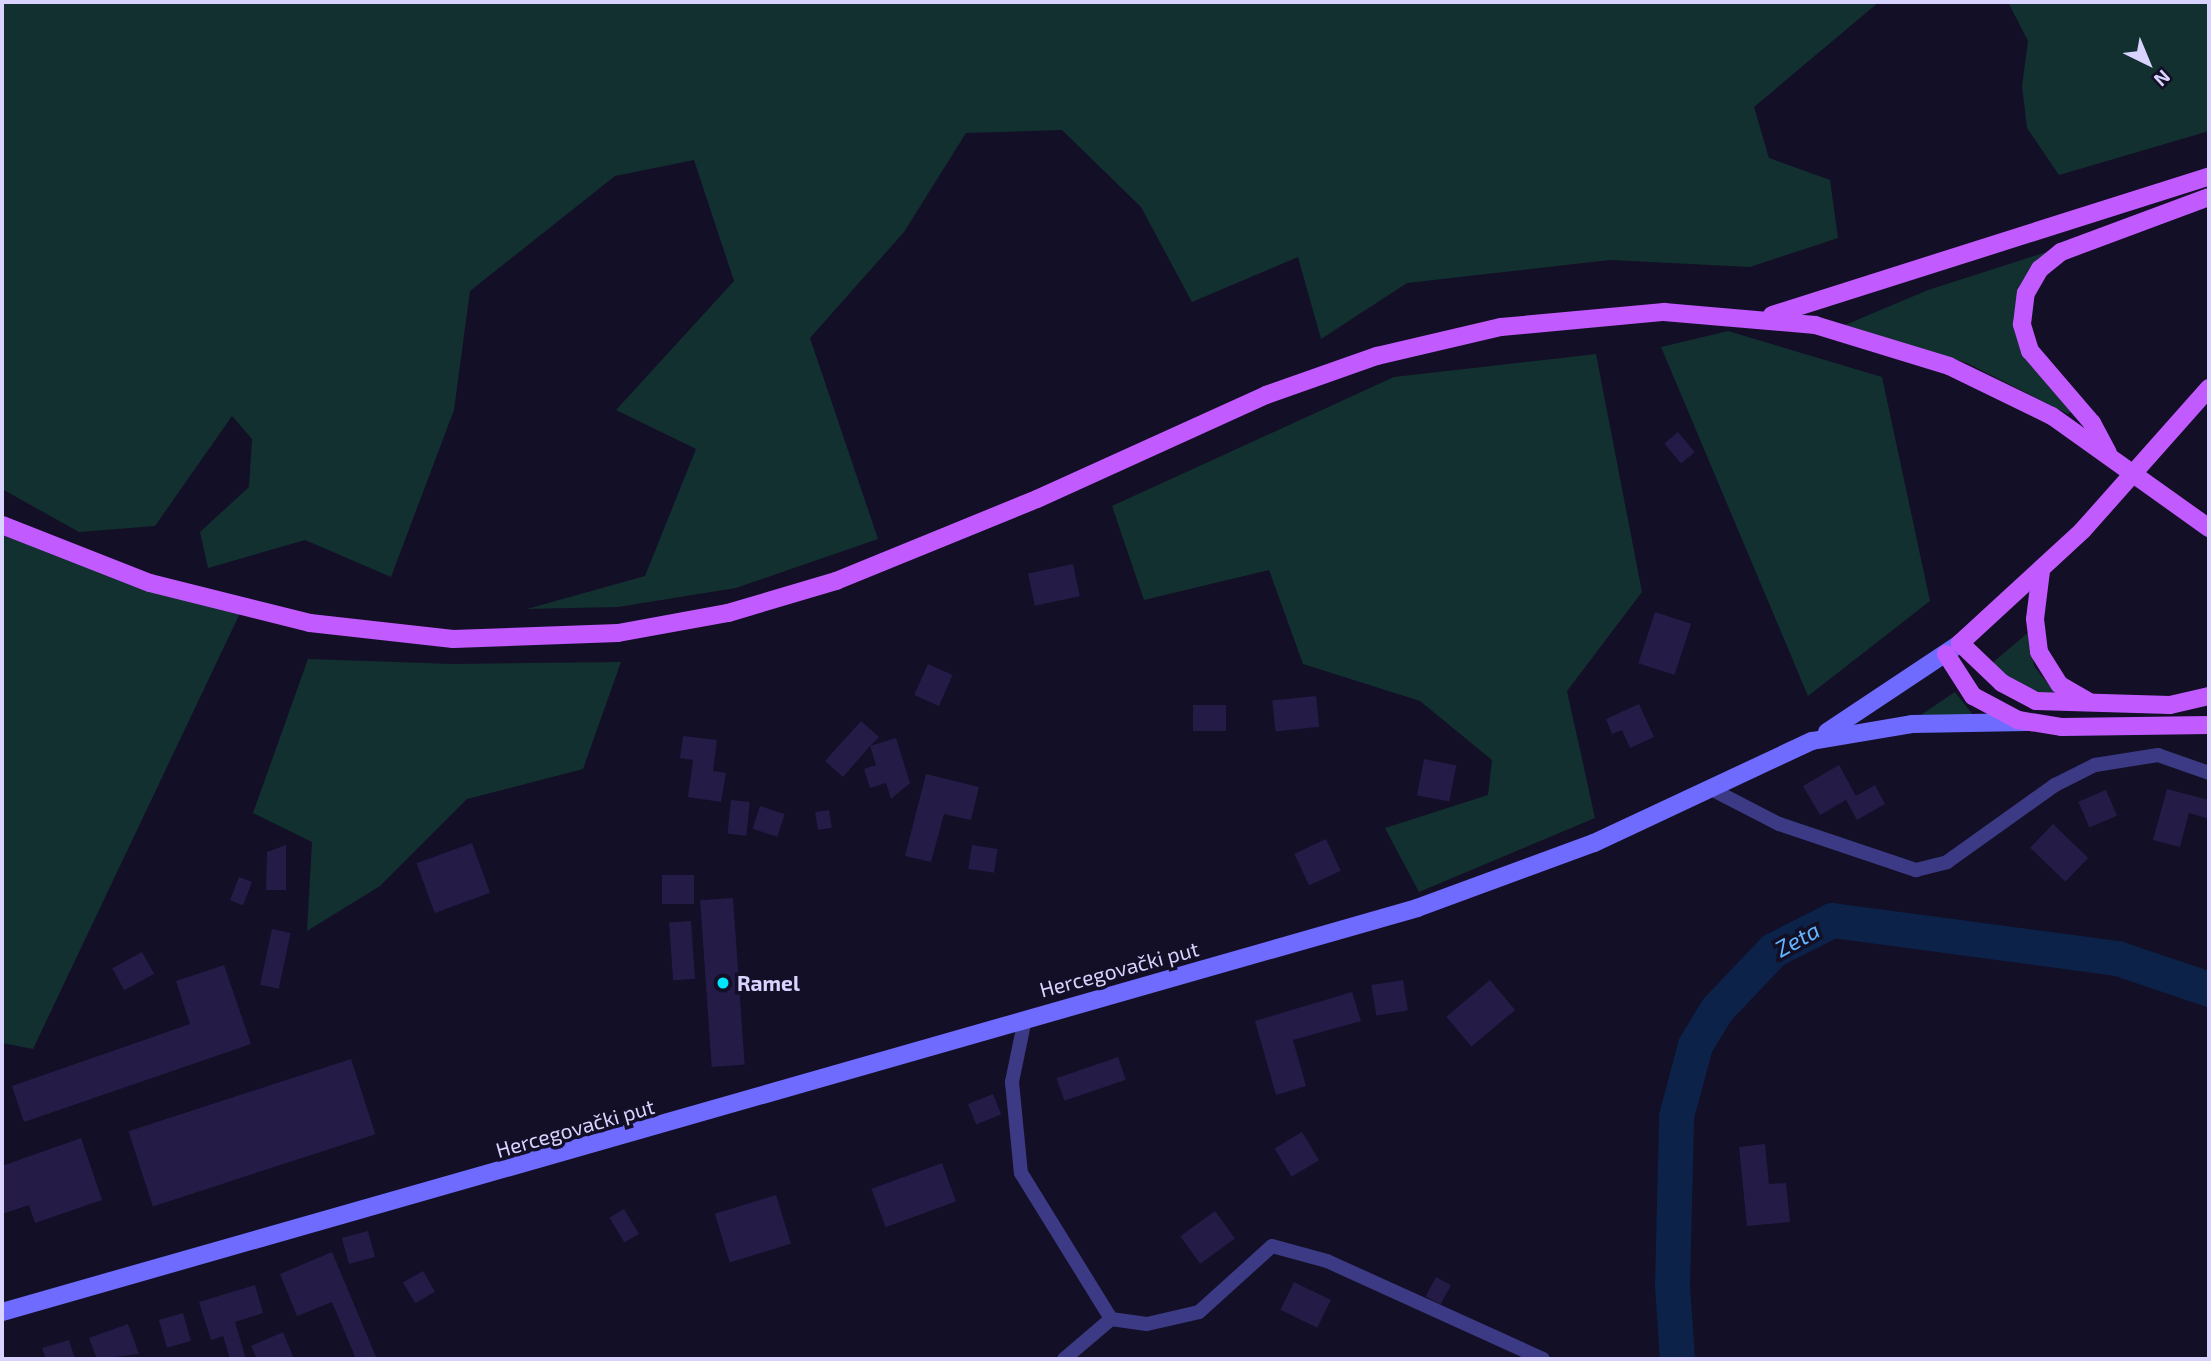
<!DOCTYPE html>
<meta charset="utf-8">
<style>
body{margin:0}
#map{position:relative;width:2211px;height:1361px;overflow:hidden;background:#130f26;font-family:"Exo 2",sans-serif}
div>[style]{position:absolute}
[style*='--x']{left:calc(var(--x)*1px);top:calc(var(--y)*1px);width:calc(var(--w)*1px);rotate:calc(var(--a)*1deg)}
.green>*{inset:0;background:#12302f}
.river>*{height:35px;margin:-17.5px;padding:0 17.5px;transform-origin:17.5px;border-radius:17.5px;background:#0c2248}
.building>*{inset:0;background:#241b47;transform-origin:0 0}
.minor>*{height:14px;margin:-7px;padding:0 7px;transform-origin:7px;border-radius:7px;background:#3d3a85}
.secondary>*{height:18px;margin:-9px;padding:0 9px;transform-origin:9px;border-radius:9px;background:#6f6bff}
.primary>*{height:18px;margin:-9px;padding:0 9px;transform-origin:9px;border-radius:9px;background:#c25bff}
.dots>*{width:19px;height:19px;translate:-50% -50%;box-sizing:border-box;border:4px solid #130f26;border-radius:50%}
span{translate:-50% -50%;white-space:nowrap;text-align:center;line-height:1.15;-webkit-text-stroke:7px #130f26;paint-order:stroke}
.street-label{font-size:21px;color:#d9d4ff}
.poi-label{font-size:21px;color:#d9d4ff;font-weight:700}
.left{translate:0 -50%;text-align:left}
.water-label{font-size:23px;color:#62b6ff;font-style:italic}
.frame{position:absolute;inset:0;border:4px solid #d9d4ff;pointer-events:none}
.north{position:absolute;left:2113px;top:28px;width:70px;height:70px;-webkit-text-stroke:5px #130f26;paint-order:stroke;rotate:137deg;font-size:19px;font-weight:700;line-height:28px;text-align:center;color:#d9d4ff}
.north::after{content:'';display:block;margin:auto;width:24px;height:32px;background:#d9d4ff;clip-path:polygon(50% 0,100% 100%,50% 72%,0 100%)}
</style>
<div id="map">
<div class="green">
<div style="clip-path:polygon(2px 2px,1879px 2px,1754px 107px,1769px 158px,1830px 180px,1838px 238px,1750px 267px,1610px 260px,1407px 283px,1321px 339px,1298px 257px,1192px 302px,1141px 207px,1062px 130px,966px 133px,904px 232px,810px 338px,878px 539px,736px 588px,618px 607px,527px 609px,645px 576px,696px 449px,616px 410px,734px 281px,694px 160px,615px 176px,470px 291px,454px 410px,391px 577px,305px 540px,208px 568px,200px 532px,249px 487px,252px 439px,232px 416px,155px 526px,79px 532px,2px 489px)"></div>
<div style="clip-path:polygon(2008px 2px,2209px 2px,2209px 131px,2059px 175px,2027px 128px,2022px 86px,2028px 41px)"></div>
<div style="clip-path:polygon(2209px 200px,2209px 207px,2074px 254px,2039px 277px,2021px 346px,2025px 359px,2071px 412px,2068px 414px,1967px 363px,1845px 325px,1928px 290px)"></div>
<div style="clip-path:polygon(1728px 331px,1882px 377px,1930px 601px,1808px 696px,1661px 347px)"></div>
<div style="clip-path:polygon(1596px 354px,1642px 592px,1567px 691px,1595px 818px,1419px 892px,1385px 828px,1488px 795px,1492px 760px,1420px 701px,1303px 664px,1269px 570px,1144px 600px,1112px 506px,1394px 377px)"></div>
<div style="clip-path:polygon(2px 524px,242px 609px,33px 1049px,2px 1043px)"></div>
<div style="clip-path:polygon(2030px 631px,2034px 666px,2060px 699px,2035px 700px,1991px 664px)"></div>
<div style="clip-path:polygon(308px 659px,454px 664px,621px 662px,583px 769px,467px 799px,380px 886px,307px 931px,312px 842px,253px 813px)"></div>
<div style="clip-path:polygon(1955px 692px,1974px 716px,1900px 729px)"></div>
</div>
<div class="river">
<div style="--x:1677;--y:1359;--w:74;--a:-93.9"></div>
<div style="--x:1672;--y:1285;--w:169;--a:-88.6"></div>
<div style="--x:1676;--y:1116;--w:73;--a:-75"></div>
<div style="--x:1695;--y:1045;--w:42;--a:-58.6"></div>
<div style="--x:1717;--y:1009;--w:81;--a:-46.5"></div>
<div style="--x:1773;--y:950;--w:66;--a:-27"></div>
<div style="--x:1832;--y:920;--w:288;--a:7.6"></div>
<div style="--x:2117;--y:958;--w:97;--a:18.6"></div>
</div>
<div class="building">
<div style="left:1678px;top:432px;width:26px;height:18px;rotate:50deg"></div>
<div style="left:1073px;top:564px;width:33px;height:46px;rotate:78deg"></div>
<div style="left:1655px;top:612px;width:38px;height:54px;rotate:18deg"></div>
<div style="left:928px;top:664px;width:27px;height:34px;rotate:24deg"></div>
<div style="left:1316px;top:696px;width:31px;height:44px;rotate:84deg"></div>
<div style="clip-path:polygon(1639px 704px,1654px 737px,1630px 748px,1622px 730px,1612px 734px,1606px 719px)"></div>
<div style="left:1193px;top:705px;width:33px;height:26px"></div>
<div style="clip-path:polygon(861px 721px,879px 737px,870px 746px,896px 738px,910px 783px,891px 799px,886px 783px,870px 788px,864px 769px,876px 765px,870px 746px,843px 777px,825px 761px)"></div>
<div style="clip-path:polygon(683px 736px,717px 740px,713px 771px,726px 773px,721px 802px,688px 797px,693px 760px,680px 758px)"></div>
<div style="left:1424px;top:759px;width:33px;height:37px;rotate:11deg"></div>
<div style="clip-path:polygon(1839px 765px,1856px 796px,1875px 785px,1885px 804px,1857px 820px,1846px 800px,1820px 815px,1803px 786px)"></div>
<div style="clip-path:polygon(926px 774px,979px 787px,971px 820px,944px 814px,931px 862px,905px 856px)"></div>
<div style="clip-path:polygon(2167px 789px,2209px 800px,2209px 819px,2189px 813px,2180px 847px,2153px 840px)"></div>
<div style="left:2106px;top:790px;width:28px;height:30px;rotate:67deg"></div>
<div style="left:731px;top:800px;width:19px;height:34px;rotate:6deg"></div>
<div style="left:760px;top:806px;width:26px;height:24px;rotate:18deg"></div>
<div style="left:829px;top:810px;width:18px;height:14px;rotate:81deg"></div>
<div style="left:2053px;top:824px;width:49px;height:33px;rotate:44deg"></div>
<div style="left:1326px;top:839px;width:35px;height:35px;rotate:65deg"></div>
<div style="left:472px;top:843px;width:53px;height:59px;rotate:70deg"></div>
<div style="clip-path:polygon(286px 845px,286px 890px,266px 890px,267px 852px)"></div>
<div style="left:972px;top:845px;width:26px;height:24px;rotate:9deg"></div>
<div style="left:662px;top:875px;width:32px;height:29px"></div>
<div style="left:239px;top:877px;width:14px;height:25px;rotate:21deg"></div>
<div style="left:733px;top:898px;width:167px;height:33px;rotate:86deg"></div>
<div style="left:691px;top:921px;width:58px;height:22px;rotate:86deg"></div>
<div style="left:272px;top:929px;width:19px;height:57px;rotate:12deg"></div>
<div style="left:142px;top:952px;width:25px;height:34px;rotate:61deg"></div>
<div style="clip-path:polygon(224px 965px,251px 1044px,24px 1122px,12px 1086px,190px 1024px,176px 981px)"></div>
<div style="left:1403px;top:980px;width:31px;height:32px;rotate:81deg"></div>
<div style="left:1490px;top:980px;width:39px;height:57px;rotate:50deg"></div>
<div style="clip-path:polygon(1352px 992px,1361px 1021px,1293px 1040px,1306px 1086px,1276px 1095px,1255px 1021px)"></div>
<div style="left:1118px;top:1057px;width:24px;height:65px;rotate:71deg"></div>
<div style="left:351px;top:1059px;width:79px;height:234px;rotate:72deg"></div>
<div style="left:993px;top:1094px;width:22px;height:27px;rotate:68deg"></div>
<div style="left:1302px;top:1132px;width:33px;height:32px;rotate:59deg"></div>
<div style="clip-path:polygon(81px 1138px,102px 1200px,35px 1223px,29px 1205px,2px 1214px,2px 1166px)"></div>
<div style="clip-path:polygon(1765px 1144px,1769px 1184px,1786px 1183px,1790px 1222px,1747px 1226px,1739px 1147px)"></div>
<div style="left:942px;top:1163px;width:41px;height:75px;rotate:70deg"></div>
<div style="left:776px;top:1195px;width:51px;height:64px;rotate:73deg"></div>
<div style="left:624px;top:1209px;width:29px;height:17px;rotate:59deg"></div>
<div style="left:1215px;top:1211px;width:34px;height:43px;rotate:54deg"></div>
<div style="left:368px;top:1231px;width:27px;height:27px;rotate:75deg"></div>
<div style="clip-path:polygon(332px 1252px,377px 1359px,356px 1359px,332px 1302px,297px 1316px,280px 1274px)"></div>
<div style="left:423px;top:1271px;width:24px;height:23px;rotate:60deg"></div>
<div style="left:1436px;top:1277px;width:17px;height:22px;rotate:28deg"></div>
<div style="left:1294px;top:1282px;width:41px;height:31px;rotate:26deg"></div>
<div style="clip-path:polygon(255px 1285px,263px 1313px,235px 1322px,246px 1359px,230px 1359px,223px 1336px,211px 1340px,199px 1302px)"></div>
<div style="left:183px;top:1313px;width:29px;height:25px;rotate:74deg"></div>
<div style="clip-path:polygon(128px 1324px,139px 1354px,97px 1359px,89px 1338px)"></div>
<div style="clip-path:polygon(283px 1332px,294px 1359px,257px 1359px,251px 1346px)"></div>
<div style="clip-path:polygon(69px 1340px,75px 1359px,46px 1359px,42px 1348px)"></div>
</div>
<div class="minor">
<div style="--x:1715;--y:791;--w:72;--a:27.3"></div>
<div style="--x:1779;--y:824;--w:145;--a:18.6"></div>
<div style="--x:1916;--y:870;--w:32;--a:-14"></div>
<div style="--x:1947;--y:862;--w:133;--a:-35.5"></div>
<div style="--x:2055;--y:785;--w:45;--a:-26.6"></div>
<div style="--x:2095;--y:765;--w:64;--a:-9"></div>
<div style="--x:2158;--y:755;--w:54;--a:19.4"></div>
<div style="--x:1025;--y:1019;--w:64;--a:101.7"></div>
<div style="--x:1012;--y:1082;--w:91;--a:84.4"></div>
<div style="--x:1021;--y:1173;--w:172;--a:58.3"></div>
<div style="--x:1111;--y:1319;--w:36;--a:8"></div>
<div style="--x:1147;--y:1324;--w:53;--a:-13"></div>
<div style="--x:1199;--y:1312;--w:98;--a:-42.1"></div>
<div style="--x:1272;--y:1246;--w:57;--a:15.3"></div>
<div style="--x:1327;--y:1261;--w:237;--a:24.4"></div>
<div style="--x:1064;--y:1359;--w:62;--a:-40.4"></div>
</div>
<div class="secondary">
<div style="--x:1827;--y:732;--w:157;--a:-33.6"></div>
<div style="--x:2;--y:1312;--w:1472;--a:-15.93"></div>
<div style="--x:1417;--y:908;--w:189;--a:-20.2"></div>
<div style="--x:1594;--y:843;--w:241;--a:-25.1"></div>
<div style="--x:1812;--y:741;--w:101;--a:-9.6"></div>
<div style="--x:1912;--y:724;--w:115;--a:-1"></div>
</div>
<div class="primary">
<div style="--x:1772;--y:315;--w:459;--a:-17.6"></div>
<div style="--x:2209;--y:388;--w:191;--a:131.6"></div>
<div style="--x:2082;--y:531;--w:166;--a:137.4"></div>
<div style="--x:1960;--y:643;--w:58;--a:43.6"></div>
<div style="--x:2002;--y:683;--w:38;--a:28"></div>
<div style="--x:2036;--y:701;--w:134;--a:1.7"></div>
<div style="--x:2170;--y:705;--w:40;--a:-13"></div>
<div style="--x:2108;--y:453;--w:34;--a:-118"></div>
<div style="--x:2092;--y:423;--w:95;--a:-130.7"></div>
<div style="--x:2030;--y:351;--w:28;--a:-107"></div>
<div style="--x:2022;--y:324;--w:31;--a:-83"></div>
<div style="--x:2026;--y:293;--w:28;--a:-60"></div>
<div style="--x:2040;--y:269;--w:27;--a:-39"></div>
<div style="--x:2061;--y:252;--w:158;--a:-20.4"></div>
<div style="--x:2;--y:525;--w:159;--a:21.4"></div>
<div style="--x:150;--y:583;--w:165;--a:14"></div>
<div style="--x:310;--y:623;--w:144;--a:6.4"></div>
<div style="--x:453;--y:639;--w:165;--a:-2.1"></div>
<div style="--x:618;--y:633;--w:112;--a:-10.3"></div>
<div style="--x:728;--y:613;--w:113;--a:-16.5"></div>
<div style="--x:836;--y:581;--w:217;--a:-22.2"></div>
<div style="--x:1037;--y:499;--w:252;--a:-24.4"></div>
<div style="--x:1266;--y:395;--w:118;--a:-19.4"></div>
<div style="--x:1377;--y:356;--w:127;--a:-13.2"></div>
<div style="--x:1501;--y:327;--w:164;--a:-5.3"></div>
<div style="--x:1664;--y:312;--w:152;--a:4.9"></div>
<div style="--x:1815;--y:325;--w:140;--a:17"></div>
<div style="--x:1949;--y:366;--w:114;--a:25.9"></div>
<div style="--x:2052;--y:416;--w:193;--a:35.5"></div>
<div style="--x:2041;--y:571;--w:48;--a:97.1"></div>
<div style="--x:2035;--y:619;--w:33;--a:83"></div>
<div style="--x:2039;--y:652;--w:39;--a:58"></div>
<div style="--x:2060;--y:685;--w:32;--a:30"></div>
<div style="--x:1946;--y:654;--w:50;--a:57.3"></div>
<div style="--x:1973;--y:696;--w:51;--a:28.1"></div>
<div style="--x:2018;--y:720;--w:45;--a:9"></div>
<div style="--x:2062;--y:727;--w:147;--a:-0.8"></div>
</div>
<div class="dots">
<div style="left:723px;top:983px;background:#00e5ff"></div>
</div>
<div class="street-label">
<span style="left:1119px;top:969px;rotate:-15deg">Hercegovački put</span>
<span style="left:575px;top:1128px;rotate:-16deg">Hercegovački put</span>
</div>
<div class="poi-label">
<span class="left" style="left:737px;top:983px">Ramel</span>
</div>
<div class="water-label">
<span style="left:1797px;top:939px;rotate:-29deg">Zeta</span>
</div>
<div class="frame"></div>
<div class="north">N</div>
</div>
